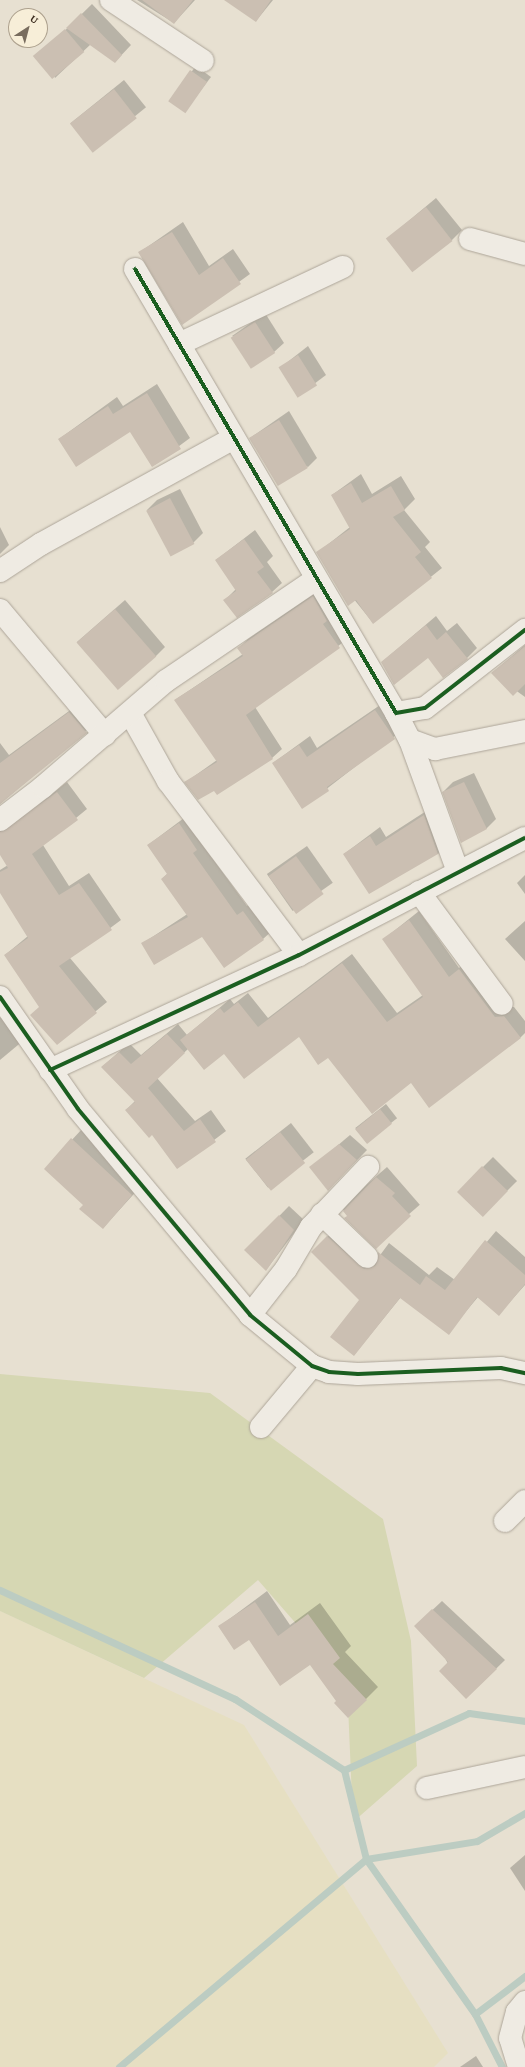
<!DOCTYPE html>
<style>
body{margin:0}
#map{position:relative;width:525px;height:2067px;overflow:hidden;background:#e7e0d1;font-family:"Crimson Pro",serif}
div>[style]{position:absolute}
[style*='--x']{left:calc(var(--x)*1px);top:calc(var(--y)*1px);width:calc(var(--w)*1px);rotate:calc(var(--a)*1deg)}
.farmland>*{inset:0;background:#e6dfc2}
.green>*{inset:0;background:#d6d7b3}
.shadow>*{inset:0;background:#0003;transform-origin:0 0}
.stream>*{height:7px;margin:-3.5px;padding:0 3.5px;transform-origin:3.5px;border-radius:3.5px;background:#bcccc2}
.building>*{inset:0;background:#cbbfb2;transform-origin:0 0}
.roads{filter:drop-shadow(0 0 1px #ada599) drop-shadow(0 0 1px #ada599)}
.minor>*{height:22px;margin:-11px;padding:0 11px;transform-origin:11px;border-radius:11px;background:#efebe3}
.cycleway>*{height:4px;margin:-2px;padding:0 2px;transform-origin:2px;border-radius:2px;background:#1b5e20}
span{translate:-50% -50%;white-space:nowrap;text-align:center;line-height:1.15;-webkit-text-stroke:3px #f7eed8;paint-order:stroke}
.north{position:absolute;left:8px;top:8px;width:40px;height:40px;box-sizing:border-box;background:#f7eed8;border:1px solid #ada18e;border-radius:50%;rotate:36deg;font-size:11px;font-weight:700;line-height:16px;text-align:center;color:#3d2e20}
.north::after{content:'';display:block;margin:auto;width:14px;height:18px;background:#786c5e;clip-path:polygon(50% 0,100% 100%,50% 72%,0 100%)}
</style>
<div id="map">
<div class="farmland">
<div style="clip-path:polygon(0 1611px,244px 1725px,448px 2053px,434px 2067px,0 2067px)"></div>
</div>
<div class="green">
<div style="clip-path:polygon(0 1374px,210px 1393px,383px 1519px,411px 1641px,417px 1766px,353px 1822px,347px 1682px,258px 1580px,144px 1678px,0 1611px)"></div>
</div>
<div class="shadow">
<div style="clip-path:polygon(137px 0,195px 0,174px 23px)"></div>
<div style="clip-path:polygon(226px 0,273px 0,256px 21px)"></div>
<div style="clip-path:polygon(92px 4px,131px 45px,115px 62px,91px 44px,55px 78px,46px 49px)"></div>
<div style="clip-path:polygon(196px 66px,211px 77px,188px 107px,169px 101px)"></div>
<div style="left:124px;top:80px;width:35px;height:68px;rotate:51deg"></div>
<div style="clip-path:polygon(436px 198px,462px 230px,452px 240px,387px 239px)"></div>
<div style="clip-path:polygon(183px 222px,209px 266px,233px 249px,250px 274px,182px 323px,140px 252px)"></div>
<div style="clip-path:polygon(265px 313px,284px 343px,274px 352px,232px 336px)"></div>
<div style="clip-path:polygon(308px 346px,326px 375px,298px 396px,280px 368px)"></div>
<div style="clip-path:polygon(157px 384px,190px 438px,152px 466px,131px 430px,59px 439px,117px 397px,123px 406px)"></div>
<div style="clip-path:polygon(289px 411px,317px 458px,308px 467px,250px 438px)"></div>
<div style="clip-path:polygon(361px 474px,372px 494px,401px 476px,415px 499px,404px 510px,430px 542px,425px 547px,442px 568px,373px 623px,317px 553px,350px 527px,332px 495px)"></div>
<div style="clip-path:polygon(180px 489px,203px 533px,193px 543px,147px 510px,157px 500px)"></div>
<div style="clip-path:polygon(0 527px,9px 545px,0 554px)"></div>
<div style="clip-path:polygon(255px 530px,273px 556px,267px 562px,282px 583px,272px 592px,225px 600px,236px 589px,216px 560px)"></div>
<div style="clip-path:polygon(322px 588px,349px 638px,255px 707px,282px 749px,272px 758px,214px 789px,186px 782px,217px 760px,175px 700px,243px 654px,239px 648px,248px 639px)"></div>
<div style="clip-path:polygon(125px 600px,165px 647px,155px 657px,77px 642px)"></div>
<div style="clip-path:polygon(436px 616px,447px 631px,457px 623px,477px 648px,467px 658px,428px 656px,382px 662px)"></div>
<div style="clip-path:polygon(525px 645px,525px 697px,492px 673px)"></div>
<div style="clip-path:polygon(386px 701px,405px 728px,302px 808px,273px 763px,310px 736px,317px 748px)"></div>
<div style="clip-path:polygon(80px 703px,96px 722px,0 804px,0 743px,9px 755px)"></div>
<div style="clip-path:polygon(474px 773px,496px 819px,486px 829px,443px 792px,453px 782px)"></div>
<div style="clip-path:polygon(67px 782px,87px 809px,43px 845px,69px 886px,89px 873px,121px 920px,70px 958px,107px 1002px,57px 1043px,40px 1006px,5px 955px,28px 936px,0 891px,0 870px,8px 865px,0 853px,0 815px,18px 821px)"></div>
<div style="clip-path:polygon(434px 806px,448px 844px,438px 854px,344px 854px,380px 827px,386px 837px)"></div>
<div style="clip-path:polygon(188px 815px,202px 844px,247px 906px,253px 902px,273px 930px,263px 939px,202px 936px,143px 943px,189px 913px,162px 879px,168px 873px,148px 845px)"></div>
<div style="left:307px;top:846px;width:45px;height:49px;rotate:55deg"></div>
<div style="clip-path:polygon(525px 875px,525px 894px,517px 883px)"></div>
<div style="clip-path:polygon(419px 911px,459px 968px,468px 961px,505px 1007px,514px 1007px,525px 1021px,525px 1033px,521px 1037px,429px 1106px,412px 1082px,328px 1057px,299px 1036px,188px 1049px,157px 1078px,195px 1121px,211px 1110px,226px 1131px,177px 1168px,153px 1133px,126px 1110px,135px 1101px,102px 1067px,129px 1043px,141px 1055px,178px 1024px,187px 1035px,230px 999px,234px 1004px,248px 993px,268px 1018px,352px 954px,397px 1013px,423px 995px,384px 939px)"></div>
<div style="clip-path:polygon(525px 921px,525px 961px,505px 939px)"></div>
<div style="clip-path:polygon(6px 1014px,24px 1040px,0 1060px,0 1018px)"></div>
<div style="left:386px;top:1104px;width:18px;height:39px;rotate:52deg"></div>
<div style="left:291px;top:1123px;width:37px;height:58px;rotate:52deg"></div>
<div style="clip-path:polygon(82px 1129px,142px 1185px,103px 1228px,84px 1204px,45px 1169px)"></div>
<div style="clip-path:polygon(350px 1135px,367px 1150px,338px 1180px,311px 1168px)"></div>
<div style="left:493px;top:1157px;width:34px;height:49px;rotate:45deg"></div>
<div style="left:387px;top:1167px;width:50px;height:61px;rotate:49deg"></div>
<div style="clip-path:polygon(289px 1206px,304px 1220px,266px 1270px,246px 1250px)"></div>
<div style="clip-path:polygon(337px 1227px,378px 1258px,389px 1243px,429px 1275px,437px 1267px,455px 1280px,496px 1231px,525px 1257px,525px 1285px,499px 1314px,478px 1297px,448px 1333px,401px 1297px,354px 1355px,361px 1299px,312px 1252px)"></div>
<div style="clip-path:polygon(267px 1591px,290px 1625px,320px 1603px,351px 1646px,345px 1652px,378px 1687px,348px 1717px,311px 1664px,220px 1626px)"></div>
<div style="clip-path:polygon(442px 1601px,505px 1660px,466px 1698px,424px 1618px)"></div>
<div style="clip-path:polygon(525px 1855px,525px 1891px,510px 1868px)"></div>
<div style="clip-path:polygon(476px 2056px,483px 2067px,460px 2067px)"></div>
</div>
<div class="stream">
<div style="--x:0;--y:1590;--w:259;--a:24.9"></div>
<div style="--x:235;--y:1699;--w:130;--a:33.1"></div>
<div style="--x:344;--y:1770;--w:92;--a:76.1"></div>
<div style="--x:366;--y:1859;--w:189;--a:54.9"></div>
<div style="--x:475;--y:2014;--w:59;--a:63"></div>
<div style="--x:344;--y:1770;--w:137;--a:-24.5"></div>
<div style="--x:469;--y:1713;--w:57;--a:8.1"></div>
<div style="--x:475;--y:2014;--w:63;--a:-37.2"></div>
<div style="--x:119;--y:2067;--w:323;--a:-40.1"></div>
<div style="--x:366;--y:1859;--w:112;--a:-9.2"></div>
<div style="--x:477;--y:1841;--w:56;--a:-30.3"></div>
</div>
<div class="building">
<div style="clip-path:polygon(142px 0,193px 0,174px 24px)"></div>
<div style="clip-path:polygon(224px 0,271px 0,256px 22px)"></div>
<div style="clip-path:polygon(81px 13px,122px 55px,115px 63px,66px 28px)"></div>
<div style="left:65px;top:29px;width:30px;height:42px;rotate:50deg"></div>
<div style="left:190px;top:70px;width:21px;height:38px;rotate:35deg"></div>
<div style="left:114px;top:89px;width:37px;height:56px;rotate:52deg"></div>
<div style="left:426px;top:207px;width:43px;height:51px;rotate:52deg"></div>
<div style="clip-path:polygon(172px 232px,199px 275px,223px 258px,241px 284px,182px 325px,138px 252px)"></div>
<div style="left:255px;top:322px;width:37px;height:29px;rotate:57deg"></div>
<div style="left:298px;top:355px;width:36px;height:23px;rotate:58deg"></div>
<div style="clip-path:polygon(147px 393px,181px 449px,152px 467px,130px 432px,76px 467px,58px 439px,108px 406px,113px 414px)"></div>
<div style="left:279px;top:420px;width:56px;height:35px;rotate:59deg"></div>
<div style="clip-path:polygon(351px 483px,362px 503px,391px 486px,405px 510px,393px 517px,421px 552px,415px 557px,432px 578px,373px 624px,356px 600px,348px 606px,316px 552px,350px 529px,331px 495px)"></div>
<div style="left:170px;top:498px;width:52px;height:27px;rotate:62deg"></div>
<div style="clip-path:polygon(244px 539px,264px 567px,257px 572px,273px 593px,237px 618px,223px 600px,236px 591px,215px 560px)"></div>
<div style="clip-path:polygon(313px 596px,327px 621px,323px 624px,340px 648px,246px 715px,273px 759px,217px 795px,214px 791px,198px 800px,184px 782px,217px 762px,174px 700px,243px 656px,237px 648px)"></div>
<div style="left:115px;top:609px;width:63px;height:51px;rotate:49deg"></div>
<div style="clip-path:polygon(426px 625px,437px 640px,446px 632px,468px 659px,443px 678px,428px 658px,394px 685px,381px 662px)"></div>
<div style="clip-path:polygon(525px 646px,525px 684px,513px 696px,491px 673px)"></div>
<div style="clip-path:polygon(375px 710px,395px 739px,327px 787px,329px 791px,302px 809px,272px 763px,299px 745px,307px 757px)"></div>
<div style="clip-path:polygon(69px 712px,87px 733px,0 804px,0 763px)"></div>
<div style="clip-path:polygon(464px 782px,487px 829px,461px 843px,442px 792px)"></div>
<div style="clip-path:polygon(57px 792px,78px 820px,32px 854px,59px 895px,79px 883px,112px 930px,59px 966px,97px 1013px,57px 1045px,30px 1015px,39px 1007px,4px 955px,28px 938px,0 893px,0 872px,8px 868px,0 855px,0 832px)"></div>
<div style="clip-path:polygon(424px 815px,438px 854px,369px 894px,343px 854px,370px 836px,376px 846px)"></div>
<div style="clip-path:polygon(179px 823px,197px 850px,193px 853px,237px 915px,243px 911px,264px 940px,224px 968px,202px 937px,154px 965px,141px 943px,188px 917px,161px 879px,167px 874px,147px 845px)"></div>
<div style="left:296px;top:856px;width:47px;height:34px;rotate:54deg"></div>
<div style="clip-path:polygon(409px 920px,449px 977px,459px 969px,495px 1017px,504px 1016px,521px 1038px,429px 1108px,411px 1083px,372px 1114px,328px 1058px,318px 1065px,299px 1037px,244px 1079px,224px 1054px,204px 1070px,180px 1040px,220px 1008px,224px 1013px,238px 1002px,258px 1027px,342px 963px,387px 1022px,423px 997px,382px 939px)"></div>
<div style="clip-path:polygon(167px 1034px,185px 1053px,148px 1088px,184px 1131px,200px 1119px,216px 1142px,177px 1169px,152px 1135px,149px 1138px,125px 1110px,135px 1102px,101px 1067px,119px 1052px,131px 1064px)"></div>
<div style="left:380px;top:1109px;width:19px;height:32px;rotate:51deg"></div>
<div style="left:280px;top:1132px;width:40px;height:44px;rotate:51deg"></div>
<div style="clip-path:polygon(71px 1138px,132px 1195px,103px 1229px,79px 1209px,83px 1205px,44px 1169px)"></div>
<div style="clip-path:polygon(339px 1144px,357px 1160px,328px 1191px,309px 1167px)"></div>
<div style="left:482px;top:1166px;width:36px;height:36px;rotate:44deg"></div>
<div style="clip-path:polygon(376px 1177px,395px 1193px,392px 1196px,411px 1216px,376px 1249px,344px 1218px,347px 1216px,343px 1211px)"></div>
<div style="clip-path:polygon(279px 1215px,294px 1230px,266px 1271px,244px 1250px)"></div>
<div style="clip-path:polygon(327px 1236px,364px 1269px,376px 1265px,378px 1252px,420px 1285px,426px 1276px,445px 1290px,485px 1240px,525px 1275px,525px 1284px,499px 1316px,477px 1297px,449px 1335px,400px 1298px,354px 1356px,330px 1337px,359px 1300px,311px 1252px)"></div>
<div style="clip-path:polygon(255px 1602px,278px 1636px,308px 1614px,340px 1658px,333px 1664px,367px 1700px,348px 1718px,334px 1703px,336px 1701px,310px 1665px,280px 1686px,249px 1640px,234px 1650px,218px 1626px)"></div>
<div style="clip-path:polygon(432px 1609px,497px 1669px,466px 1699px,439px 1671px,448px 1662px,414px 1626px)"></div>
</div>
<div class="roads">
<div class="minor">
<div style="--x:111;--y:0;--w:110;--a:33.5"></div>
<div style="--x:470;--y:239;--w:57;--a:15.3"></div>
<div style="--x:135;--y:269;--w:515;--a:59.55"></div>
<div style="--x:396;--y:713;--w:29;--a:-10"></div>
<div style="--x:425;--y:708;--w:127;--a:-38"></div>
<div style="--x:179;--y:344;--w:181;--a:-25.2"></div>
<div style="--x:0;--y:571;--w:49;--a:-33.4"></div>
<div style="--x:41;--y:544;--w:220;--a:-28.8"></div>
<div style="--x:0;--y:610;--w:163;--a:50"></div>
<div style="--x:130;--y:713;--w:78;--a:60.8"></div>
<div style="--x:168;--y:781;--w:218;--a:53"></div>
<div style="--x:396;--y:713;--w:30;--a:63"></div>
<div style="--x:410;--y:740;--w:27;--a:20"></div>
<div style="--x:435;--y:749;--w:92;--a:-11.3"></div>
<div style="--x:410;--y:740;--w:140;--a:70"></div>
<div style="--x:0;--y:820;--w:54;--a:-37.5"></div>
<div style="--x:43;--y:787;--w:162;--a:-40.8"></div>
<div style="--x:166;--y:681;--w:181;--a:-34.2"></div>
<div style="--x:419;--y:892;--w:139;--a:53.5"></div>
<div style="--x:0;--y:997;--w:136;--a:55.1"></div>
<div style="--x:78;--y:1109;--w:268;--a:50.1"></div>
<div style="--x:250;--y:1315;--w:80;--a:39.4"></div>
<div style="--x:312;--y:1366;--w:18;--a:19"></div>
<div style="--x:329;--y:1372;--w:29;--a:4"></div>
<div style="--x:358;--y:1374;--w:143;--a:-2.4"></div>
<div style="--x:501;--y:1368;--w:25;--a:12"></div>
<div style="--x:50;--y:1070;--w:274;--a:-24.8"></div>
<div style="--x:299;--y:955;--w:254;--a:-27.4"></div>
<div style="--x:322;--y:1214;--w:62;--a:43.7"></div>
<div style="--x:250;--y:1315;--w:58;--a:-52"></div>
<div style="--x:286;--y:1269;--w:49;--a:-59.2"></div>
<div style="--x:311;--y:1227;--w:83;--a:-46.5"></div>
<div style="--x:261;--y:1427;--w:80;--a:-50.1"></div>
<div style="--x:505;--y:1521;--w:28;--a:-45"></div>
<div style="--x:427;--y:1788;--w:100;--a:-12.1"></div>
<div style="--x:519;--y:2067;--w:30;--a:-107"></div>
<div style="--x:510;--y:2038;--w:27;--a:-75"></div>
<div style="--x:517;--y:2012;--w:13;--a:-51"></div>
</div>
</div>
<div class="cycleway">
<div style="--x:135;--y:269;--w:515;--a:59.55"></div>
<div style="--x:396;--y:713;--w:29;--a:-10"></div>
<div style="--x:425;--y:708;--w:127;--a:-38"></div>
<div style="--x:0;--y:997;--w:136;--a:55.1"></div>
<div style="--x:78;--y:1109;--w:268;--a:50.1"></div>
<div style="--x:250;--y:1315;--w:80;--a:39.4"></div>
<div style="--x:312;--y:1366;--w:18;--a:19"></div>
<div style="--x:329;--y:1372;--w:29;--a:4"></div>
<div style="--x:358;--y:1374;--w:143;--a:-2.4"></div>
<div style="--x:501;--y:1368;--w:25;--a:12"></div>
<div style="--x:50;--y:1070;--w:274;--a:-24.8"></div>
<div style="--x:299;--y:955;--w:254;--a:-27.4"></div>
</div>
<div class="north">U</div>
</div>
